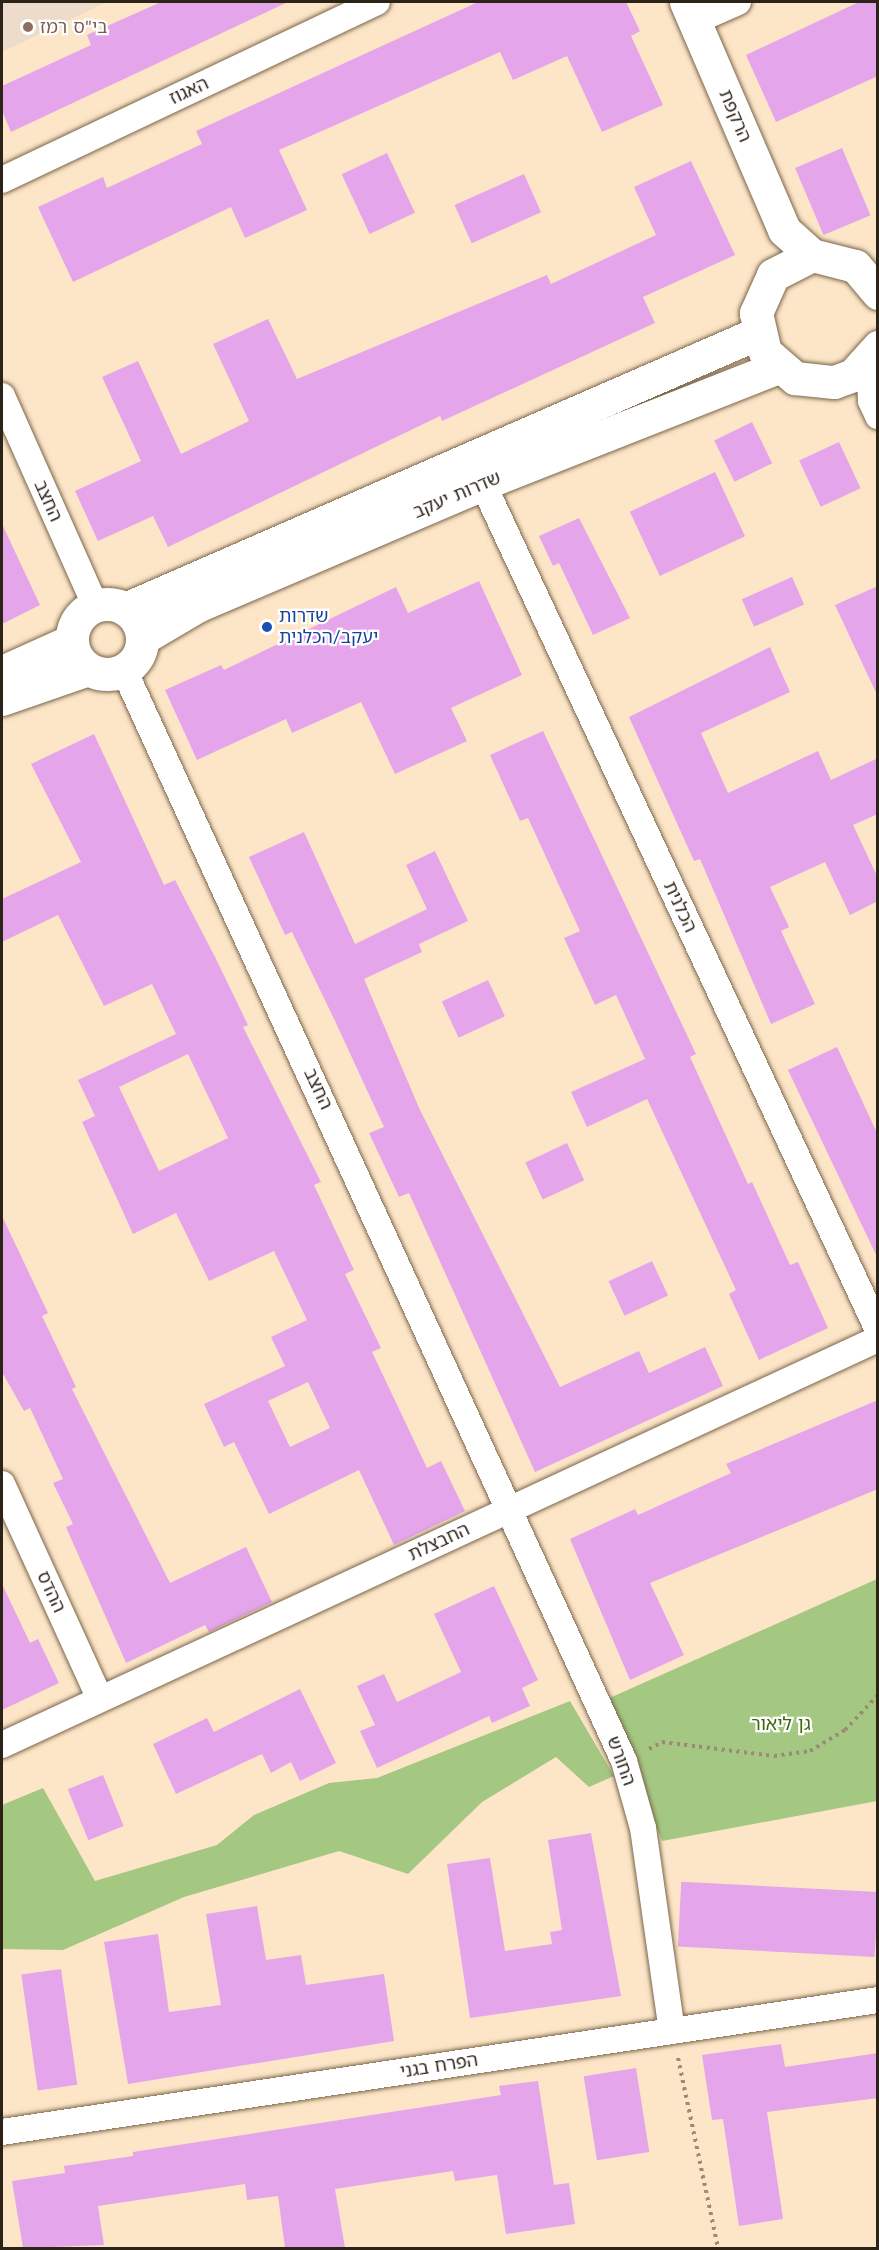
<!DOCTYPE html>
<meta charset="utf-8">
<style>
body{margin:0}
#map{position:relative;width:879px;height:2250px;overflow:hidden;background:#fde5c7;font-family:"Work Sans","Noto Sans Hebrew",sans-serif}
div>[style]{position:absolute}
[style*='--x']{left:calc(var(--x)*1px);top:calc(var(--y)*1px);width:calc(var(--w)*1px);rotate:calc(var(--a)*1deg)}
.education>*{inset:0;background:#eddccb}
.green>*{inset:0;background:#a4c882}
.building>*{inset:0;background:#e5a5eb;transform-origin:0 0}
.path>*{height:4px;margin-top:-2px;transform-origin:0;background:repeating-linear-gradient(90deg,#9b8a75 0 3px,transparent 0 7.5px)}
.roads{filter:drop-shadow(0 0 2px #7a664b) drop-shadow(0 0 2px #7a664b)}
.minor>*{height:26px;margin:-13px;padding:0 13px;transform-origin:13px;border-radius:13px;background:#fff}
.tertiary>*{height:33px;margin:-16.5px;padding:0 16.5px;transform-origin:16.5px;border-radius:16.5px;background:#fff}
.tertiary>.ring{margin:-16.5px;padding:0;box-sizing:content-box;background:none;border:33px solid #fff;border-radius:50%}
.dots>*{width:16px;height:16px;translate:-50% -50%;box-sizing:border-box;border:3px solid #fff;border-radius:50%}
span{translate:-50% -50%;white-space:nowrap;text-align:center;line-height:1.15;-webkit-text-stroke:4.5px #fff;paint-order:stroke}
.education-label{font-size:18px;color:#785e54}
.left{translate:0 -50%;text-align:left}
.street-label{font-size:18px;color:#2c2318}
.transit-label{font-size:18px;color:#164399}
.park-label{font-size:18px;color:#3e6309}
.frame{position:absolute;inset:0;border:3px solid #2c2318;pointer-events:none}
</style>
<div id="map">
<div class="education">
<div style="clip-path:polygon(2px 2px,107px 2px,2px 52px)"></div>
</div>
<div class="green">
<div style="clip-path:polygon(877px 1579px,877px 1801px,662px 1841px,605px 1700px)"></div>
<div style="clip-path:polygon(570px 1701px,614px 1776px,589px 1787px,556px 1757px,482px 1802px,408px 1874px,339px 1851px,184px 1897px,63px 1950px,2px 1949px,2px 1805px,43px 1788px,95px 1881px,217px 1845px,254px 1815px,329px 1783px,377px 1778px)"></div>
</div>
<div class="building">
<div style="clip-path:polygon(161px 2px,288px 2px,11px 132px,2px 111px,2px 86px,91px 45px,87px 35px)"></div>
<div style="clip-path:polygon(478px 2px,626px 2px,640px 31px,631px 36px,663px 105px,602px 132px,567px 56px,513px 80px,500px 52px,279px 150px,307px 210px,245px 238px,231px 207px,73px 282px,38px 207px,103px 177px,107px 188px,202px 144px,196px 131px)"></div>
<div style="clip-path:polygon(859px 2px,878px 2px,878px 76px,776px 122px,746px 55px)"></div>
<div style="left:842px;top:148px;width:73px;height:51px;rotate:67deg"></div>
<div style="left:387px;top:153px;width:66px;height:50px;rotate:65deg"></div>
<div style="clip-path:polygon(691px 161px,735px 255px,643px 297px,655px 323px,442px 421px,440px 416px,168px 547px,153px 516px,98px 541px,75px 491px,141px 461px,102px 377px,138px 361px,181px 454px,249px 421px,213px 344px,268px 319px,297px 379px,547px 275px,551px 284px,656px 235px,634px 187px)"></div>
<div style="left:524px;top:174px;width:42px;height:76px;rotate:66deg"></div>
<div style="left:752px;top:422px;width:46px;height:42px;rotate:64deg"></div>
<div style="left:839px;top:442px;width:51px;height:44px;rotate:65deg"></div>
<div style="left:715px;top:472px;width:71px;height:94px;rotate:65deg"></div>
<div style="clip-path:polygon(579px 518px,630px 618px,593px 635px,559px 563px,553px 566px,539px 536px)"></div>
<div style="clip-path:polygon(2px 524px,40px 605px,2px 624px)"></div>
<div style="left:792px;top:577px;width:30px;height:55px;rotate:66deg"></div>
<div style="clip-path:polygon(479px 581px,522px 675px,451px 708px,467px 741px,395px 774px,361px 702px,292px 733px,286px 719px,197px 760px,165px 690px,221px 665px,224px 670px,396px 587px,408px 613px)"></div>
<div style="clip-path:polygon(878px 586px,878px 697px,835px 605px)"></div>
<div style="clip-path:polygon(770px 647px,790px 692px,701px 733px,728px 793px,818px 751px,831px 780px,878px 758px,878px 814px,853px 825px,878px 878px,878px 901px,850px 915px,825px 862px,770px 887px,789px 927px,781px 931px,815px 1004px,771px 1024px,700px 859px,694px 861px,629px 717px)"></div>
<div style="clip-path:polygon(543px 731px,696px 1054px,690px 1057px,748px 1184px,752px 1182px,790px 1265px,798px 1262px,828px 1328px,759px 1360px,729px 1294px,736px 1290px,647px 1099px,587px 1127px,571px 1092px,645px 1059px,616px 995px,595px 1005px,564px 938px,580px 931px,528px 818px,520px 821px,490px 755px)"></div>
<div style="clip-path:polygon(evenodd,94px 734px,164px 885px,175px 880px,215px 957px,248px 1025px,243px 1027px,321px 1182px,314px 1185px,354px 1270px,345px 1274px,381px 1348px,372px 1352px,427px 1468px,441px 1461px,465px 1511px,394px 1545px,359px 1470px,269px 1514px,234px 1442px,224px 1447px,204px 1404px,285px 1366px,271px 1337px,307px 1320px,274px 1251px,209px 1281px,176px 1213px,133px 1234px,114px 1192px,82px 1122px,95px 1116px,78px 1080px,176px 1034px,152px 984px,104px 1006px,58px 915px,2px 942px,2px 899px,81px 862px,31px 764px,94px 734px,188px 1054px,228px 1138px,159px 1171px,119px 1087px,188px 1054px,94px 734px,308px 1382px,330px 1428px,290px 1447px,268px 1401px,308px 1382px)"></div>
<div style="clip-path:polygon(304px 832px,355px 944px,427px 909px,406px 865px,435px 851px,468px 921px,419px 944px,422px 952px,364px 979px,420px 1110px,560px 1387px,639px 1351px,649px 1373px,705px 1347px,723px 1386px,535px 1472px,409px 1193px,399px 1197px,369px 1133px,384px 1127px,335px 1021px,292px 932px,285px 935px,249px 857px)"></div>
<div style="left:488px;top:980px;width:40px;height:51px;rotate:65deg"></div>
<div style="clip-path:polygon(837px 1047px,878px 1135px,878px 1259px,788px 1070px)"></div>
<div style="left:567px;top:1143px;width:41px;height:46px;rotate:65deg"></div>
<div style="clip-path:polygon(2px 1216px,48px 1313px,42px 1316px,76px 1387px,72px 1389px,170px 1583px,246px 1547px,272px 1602px,209px 1632px,205px 1625px,126px 1663px,66px 1527px,73px 1524px,53px 1483px,63px 1479px,30px 1408px,24px 1411px,2px 1372px)"></div>
<div style="left:652px;top:1261px;width:38px;height:48px;rotate:65deg"></div>
<div style="clip-path:polygon(878px 1400px,878px 1489px,650px 1583px,684px 1655px,630px 1680px,570px 1539px,635px 1509px,638px 1515px,731px 1473px,726px 1464px)"></div>
<div style="clip-path:polygon(2px 1584px,30px 1643px,38px 1639px,59px 1683px,2px 1710px)"></div>
<div style="clip-path:polygon(494px 1586px,538px 1680px,522px 1688px,530px 1706px,492px 1723px,489px 1716px,377px 1768px,360px 1731px,375px 1725px,357px 1686px,384px 1674px,397px 1702px,461px 1672px,434px 1614px)"></div>
<div style="clip-path:polygon(300px 1689px,336px 1763px,300px 1781px,291px 1762px,271px 1773px,262px 1754px,176px 1794px,153px 1744px,207px 1718px,214px 1732px)"></div>
<div style="left:103px;top:1775px;width:55px;height:38px;rotate:68deg"></div>
<div style="clip-path:polygon(591px 1833px,621px 1996px,470px 2018px,447px 1864px,490px 1858px,505px 1951px,552px 1944px,550px 1932px,562px 1930px,548px 1840px)"></div>
<div style="left:878px;top:1892px;width:65px;height:197px;rotate:93deg"></div>
<div style="clip-path:polygon(257px 1906px,266px 1960px,301px 1955px,306px 1985px,384px 1974px,394px 2041px,128px 2084px,104px 1942px,158px 1934px,169px 2012px,221px 2005px,206px 1914px)"></div>
<div style="left:61px;top:1969px;width:117px;height:40px;rotate:82deg"></div>
<div style="clip-path:polygon(781px 2044px,785px 2067px,878px 2053px,878px 2098px,767px 2112px,783px 2219px,739px 2226px,723px 2119px,712px 2120px,702px 2055px)"></div>
<div style="left:636px;top:2068px;width:85px;height:53px;rotate:81deg"></div>
<div style="clip-path:polygon(538px 2081px,554px 2185px,569px 2183px,575px 2224px,506px 2234px,497px 2175px,455px 2181px,453px 2171px,335px 2189px,345px 2248px,285px 2248px,278px 2196px,247px 2200px,245px 2184px,98px 2206px,104px 2245px,23px 2248px,12px 2181px,65px 2173px,64px 2166px,133px 2156px,133px 2152px,501px 2095px,499px 2086px)"></div>
</div>
<div class="path">
<div style="--x:649;--y:1749;--w:15;--a:-28"></div>
<div style="--x:662;--y:1742;--w:113;--a:7.1"></div>
<div style="--x:774;--y:1756;--w:36;--a:-8"></div>
<div style="--x:810;--y:1751;--w:41;--a:-31"></div>
<div style="--x:845;--y:1730;--w:48;--a:-46.7"></div>
<div style="--x:678;--y:2058;--w:194;--a:78.1"></div>
</div>
<div class="roads">
<div class="minor">
<div style="--x:695;--y:21;--w:47;--a:-23.8"></div>
<div style="--x:2;--y:180;--w:415;--a:-25.4"></div>
<div style="--x:869;--y:361;--w:40;--a:87.1"></div>
<div style="--x:871;--y:401;--w:17;--a:65"></div>
<div style="--x:2;--y:396;--w:229;--a:66"></div>
<div style="--x:483;--y:484;--w:934;--a:64.97"></div>
<div style="--x:124;--y:670;--w:1200;--a:65.38"></div>
<div style="--x:624;--y:1761;--w:70;--a:74.2"></div>
<div style="--x:643;--y:1828;--w:205;--a:81.9"></div>
<div style="--x:2;--y:1484;--w:236;--a:65.5"></div>
<div style="--x:2;--y:1745;--w:966;--a:-24.87"></div>
<div style="--x:2;--y:2132;--w:886;--a:-8.57"></div>
</div>
<div class="tertiary">
<div style="--x:686;--y:2;--w:248;--a:66.7"></div>
<div style="--x:784;--y:230;--w:38;--a:42"></div>
<div style="--x:878;--y:293;--w:35;--a:-130"></div>
<div style="--x:855;--y:266;--w:44;--a:-165.7"></div>
<div style="--x:812;--y:255;--w:44;--a:152.9"></div>
<div style="--x:773;--y:275;--w:42;--a:114.1"></div>
<div style="--x:756;--y:313;--w:40;--a:77"></div>
<div style="--x:765;--y:352;--w:40;--a:41"></div>
<div style="--x:795;--y:378;--w:39;--a:6"></div>
<div style="--x:834;--y:382;--w:20;--a:-20"></div>
<div style="--x:853;--y:375;--w:38;--a:-48"></div>
<div class="ring" style="left:72px;top:604px;width:37px;height:37px"></div>
<div style="--x:125;--y:609;--w:691;--a:-23.56"></div>
<div style="--x:143;--y:638;--w:65;--a:-30.5"></div>
<div style="--x:199;--y:605;--w:321;--a:-23.1"></div>
<div style="--x:494;--y:479;--w:305;--a:-21.5"></div>
<div style="--x:2;--y:672;--w:76;--a:-24.2"></div>
<div style="--x:2;--y:699;--w:91;--a:-19.2"></div>
</div>
</div>
<div class="dots">
<div style="left:28px;top:27px;background:#8d6e63"></div>
<div style="left:267px;top:627px;background:#1a4fb4"></div>
</div>
<div class="education-label">
<span class="left" style="left:40px;top:27px">בי"ס רמז</span>
</div>
<div class="street-label">
<span style="left:189px;top:91px;rotate:-25deg">האגוז</span>
<span style="left:735px;top:116px;rotate:67deg">הרקפת</span>
<span style="left:457px;top:495px;rotate:-23deg">שדרות יעקב</span>
<span style="left:48px;top:501px;rotate:66deg">החצב</span>
<span style="left:680px;top:907px;rotate:65deg">הכלנית</span>
<span style="left:318px;top:1089px;rotate:65deg">החצב</span>
<span style="left:439px;top:1542px;rotate:-25deg">החבצלת</span>
<span style="left:51px;top:1592px;rotate:65deg">ההדס</span>
<span style="left:621px;top:1761px;rotate:70deg">החורש</span>
<span style="left:439px;top:2066px;rotate:-9deg">הפרח בגני</span>
</div>
<div class="transit-label">
<span class="left" style="left:279px;top:627px">שדרות<br>יעקב/הכלנית</span>
</div>
<div class="park-label">
<span style="left:781px;top:1724px">גן ליאור</span>
</div>
<div class="frame"></div>
</div>
